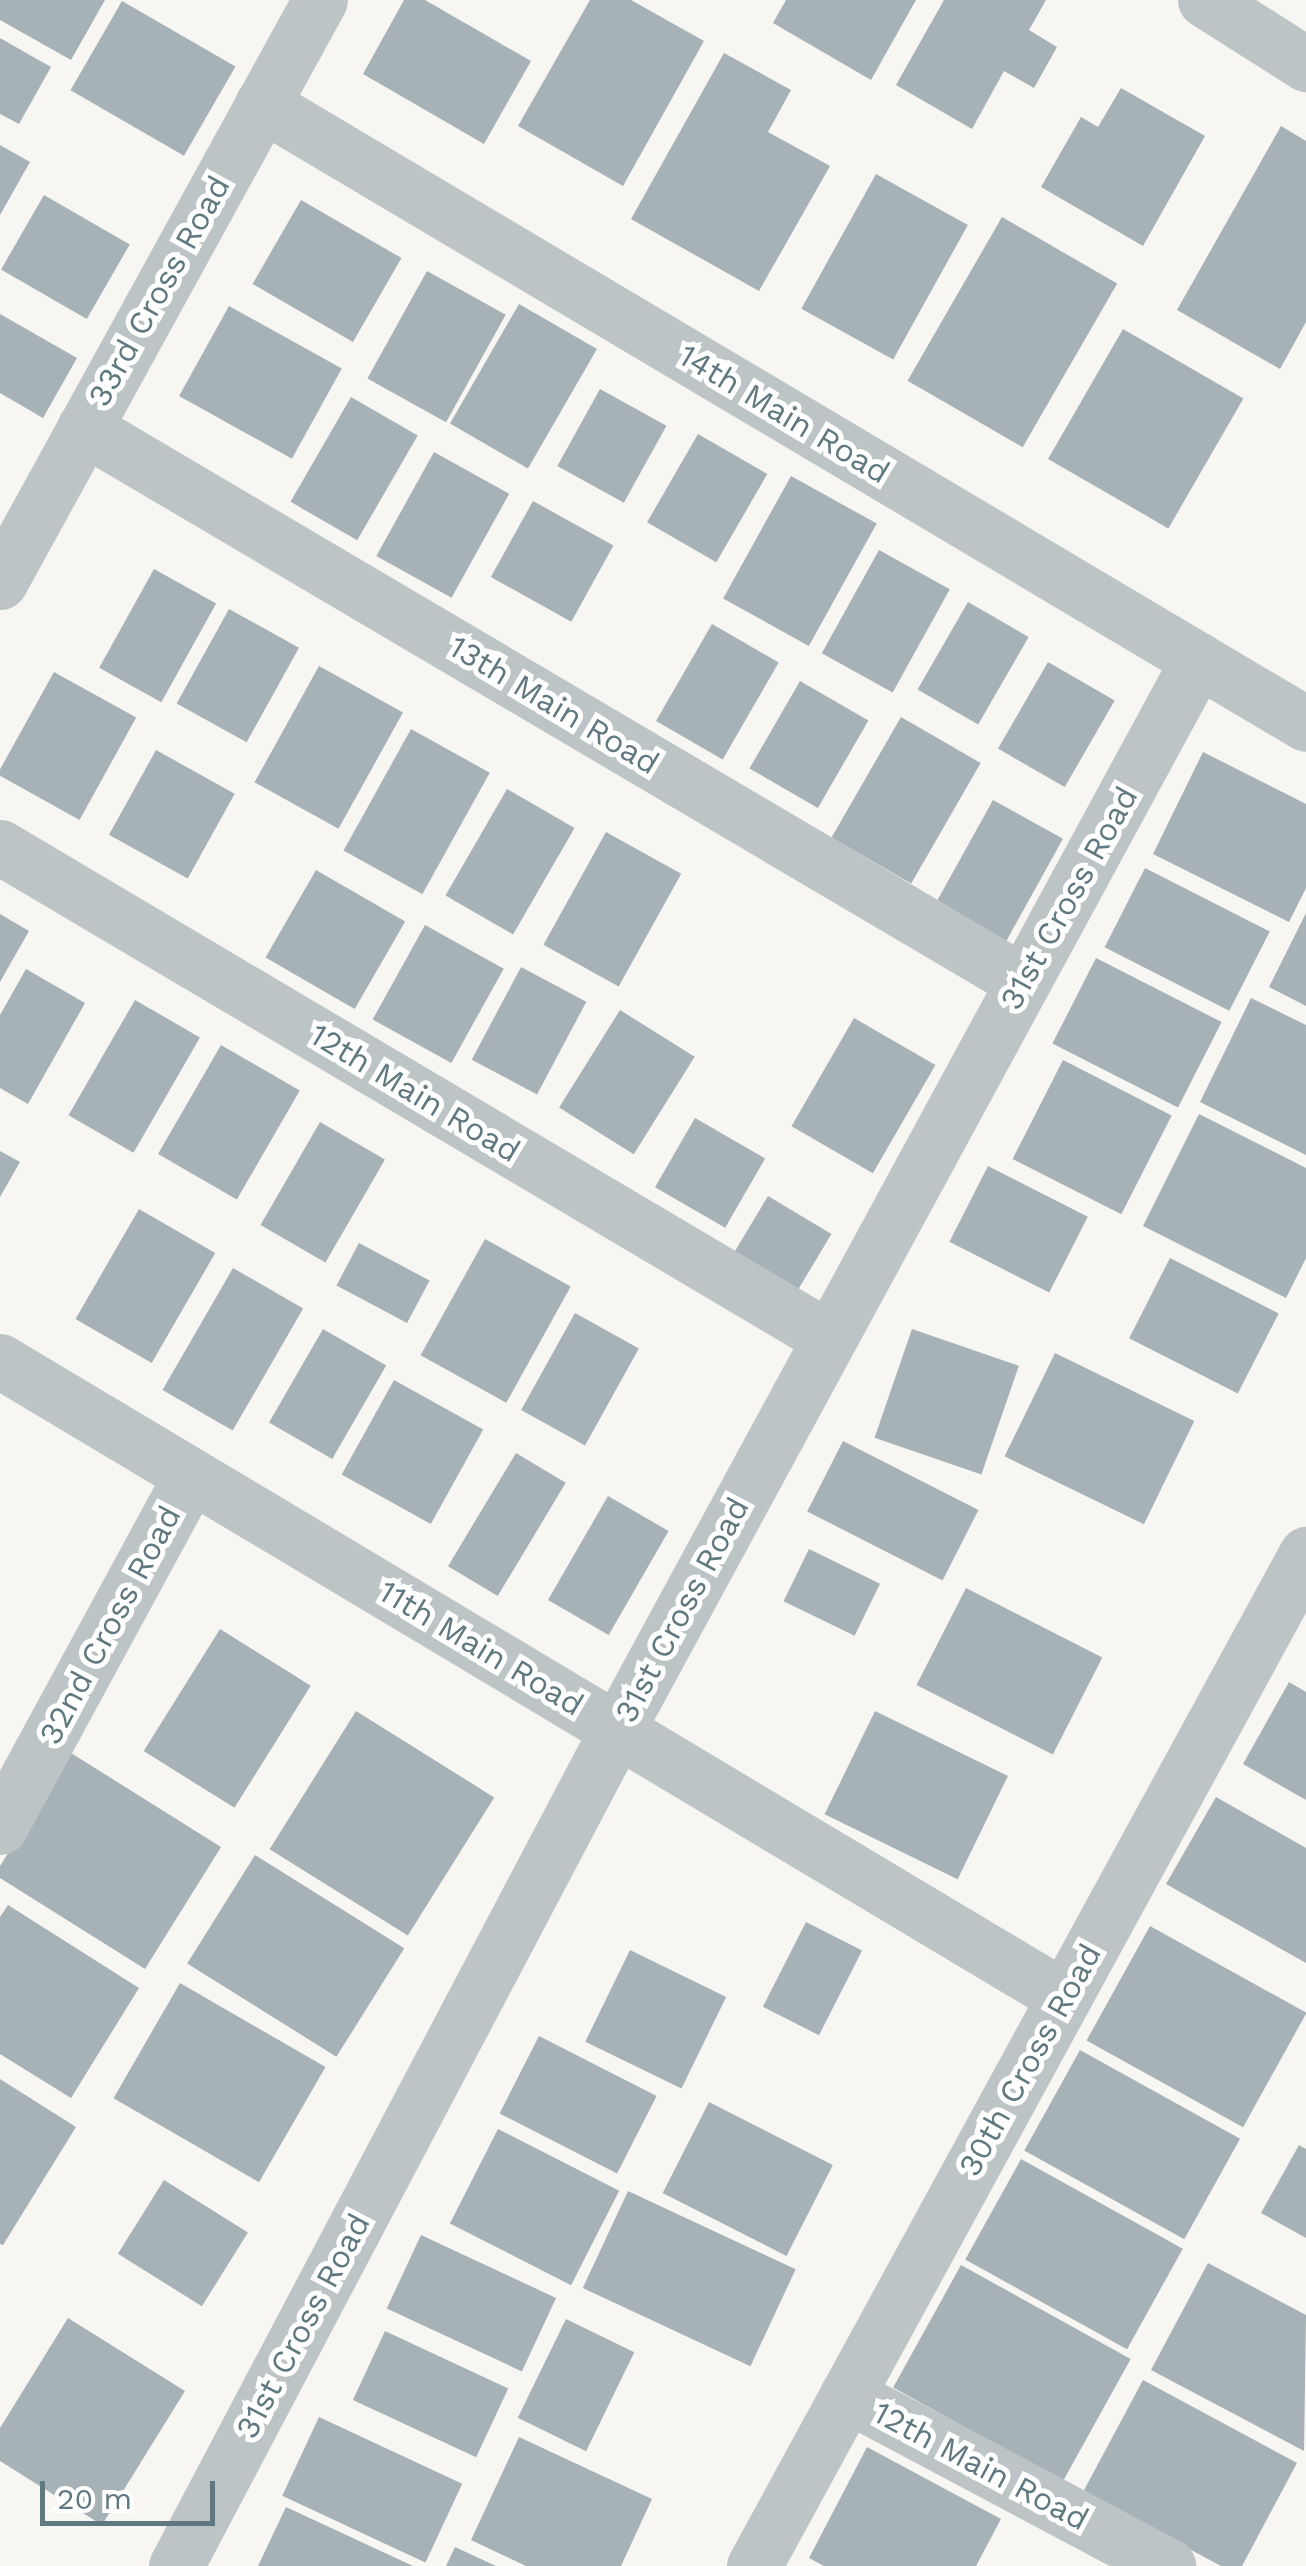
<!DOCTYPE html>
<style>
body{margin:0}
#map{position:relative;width:1306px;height:2566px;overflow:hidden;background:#f7f6f3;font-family:"Work Sans",sans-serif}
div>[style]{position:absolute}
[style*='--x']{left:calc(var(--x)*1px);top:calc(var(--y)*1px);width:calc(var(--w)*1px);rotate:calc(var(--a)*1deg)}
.building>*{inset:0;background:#a6b2b5;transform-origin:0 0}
.minor>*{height:55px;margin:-27.5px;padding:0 27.5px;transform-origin:27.5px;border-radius:27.5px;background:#bdc4c6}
span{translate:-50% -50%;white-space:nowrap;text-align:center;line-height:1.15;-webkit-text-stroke:10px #fff;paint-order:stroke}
.street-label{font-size:32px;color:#60787f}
.scale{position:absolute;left:40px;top:2481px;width:175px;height:45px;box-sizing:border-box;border:5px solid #60787f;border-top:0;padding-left:12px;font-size:30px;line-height:35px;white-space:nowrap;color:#60787f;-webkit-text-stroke:8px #fff;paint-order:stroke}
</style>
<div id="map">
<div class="building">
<div style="clip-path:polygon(0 0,105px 0,71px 60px,0 20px)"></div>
<div style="clip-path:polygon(404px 0,425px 0,531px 61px,484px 144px,363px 74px)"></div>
<div style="clip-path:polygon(590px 0,631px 0,704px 41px,623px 186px,518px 126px)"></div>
<div style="clip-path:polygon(786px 0,916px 0,871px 80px,773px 23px)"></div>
<div style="clip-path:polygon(944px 0,1046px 0,1029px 30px,1057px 47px,1034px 88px,1004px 71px,972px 129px,896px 85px)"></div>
<div style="left:122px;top:1px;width:131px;height:103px;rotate:30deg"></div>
<div style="clip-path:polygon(0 38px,51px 67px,19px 124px,0 114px)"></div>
<div style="clip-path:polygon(724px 53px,791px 90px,768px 132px,830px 166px,759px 291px,631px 219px)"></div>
<div style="clip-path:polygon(1121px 88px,1205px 136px,1143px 246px,1041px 187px,1081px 117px,1098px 127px)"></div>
<div style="clip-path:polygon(1281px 126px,1306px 141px,1306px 322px,1280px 369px,1177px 310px)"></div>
<div style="clip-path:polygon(0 145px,30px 162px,0 215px)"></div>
<div style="left:876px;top:174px;width:105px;height:154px;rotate:29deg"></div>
<div style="left:44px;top:195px;width:99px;height:86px;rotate:30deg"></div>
<div style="left:301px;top:200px;width:116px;height:97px;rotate:30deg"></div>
<div style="left:1002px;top:217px;width:133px;height:189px;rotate:30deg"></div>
<div style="left:427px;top:271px;width:90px;height:123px;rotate:29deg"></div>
<div style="left:519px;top:304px;width:90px;height:138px;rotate:30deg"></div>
<div style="left:229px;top:306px;width:129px;height:103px;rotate:29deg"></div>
<div style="clip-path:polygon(0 314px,77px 358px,43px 418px,0 393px)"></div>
<div style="left:1123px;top:329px;width:139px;height:150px;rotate:30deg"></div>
<div style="left:600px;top:389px;width:76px;height:88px;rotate:29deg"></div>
<div style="left:351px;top:397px;width:77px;height:121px;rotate:30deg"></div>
<div style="left:698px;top:434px;width:80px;height:102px;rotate:30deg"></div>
<div style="left:434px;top:452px;width:86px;height:119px;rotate:29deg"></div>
<div style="left:791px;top:476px;width:98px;height:140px;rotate:29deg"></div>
<div style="left:533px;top:501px;width:92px;height:87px;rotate:29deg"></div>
<div style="left:879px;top:550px;width:81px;height:118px;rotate:29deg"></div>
<div style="left:154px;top:569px;width:71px;height:113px;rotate:29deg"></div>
<div style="left:968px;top:602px;width:70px;height:101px;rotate:30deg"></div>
<div style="left:229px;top:609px;width:80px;height:108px;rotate:29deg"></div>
<div style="left:712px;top:624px;width:77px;height:112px;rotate:30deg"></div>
<div style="left:1048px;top:662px;width:77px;height:100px;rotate:30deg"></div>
<div style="left:319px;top:666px;width:96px;height:133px;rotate:29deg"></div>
<div style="left:54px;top:672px;width:94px;height:117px;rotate:29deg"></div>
<div style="left:800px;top:681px;width:79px;height:101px;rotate:30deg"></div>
<div style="left:901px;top:717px;width:92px;height:139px;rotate:30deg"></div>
<div style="left:411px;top:729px;width:90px;height:139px;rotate:29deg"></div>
<div style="left:156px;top:750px;width:90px;height:97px;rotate:29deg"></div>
<div style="clip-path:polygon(1203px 752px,1306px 804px,1306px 888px,1289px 922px,1153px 854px)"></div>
<div style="left:507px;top:789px;width:78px;height:123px;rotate:30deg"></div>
<div style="left:993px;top:800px;width:80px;height:119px;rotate:29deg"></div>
<div style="left:606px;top:832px;width:86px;height:129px;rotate:29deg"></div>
<div style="left:1145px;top:868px;width:140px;height:89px;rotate:27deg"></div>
<div style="left:316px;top:870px;width:103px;height:101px;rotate:30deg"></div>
<div style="clip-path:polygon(1306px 913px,1306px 1006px,1269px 987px)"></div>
<div style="clip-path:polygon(0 914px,29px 931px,0 982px)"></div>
<div style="left:425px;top:925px;width:90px;height:108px;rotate:29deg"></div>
<div style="left:1096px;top:958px;width:141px;height:96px;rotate:27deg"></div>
<div style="left:521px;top:967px;width:74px;height:105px;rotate:28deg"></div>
<div style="clip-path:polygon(26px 969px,85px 1003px,28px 1104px,0 1088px,0 1015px)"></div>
<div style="clip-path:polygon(1251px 998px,1306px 1025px,1306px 1155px,1200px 1102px)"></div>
<div style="left:135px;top:1000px;width:75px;height:133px;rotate:30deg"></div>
<div style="left:620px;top:1010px;width:88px;height:115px;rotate:32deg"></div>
<div style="left:854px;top:1018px;width:94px;height:125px;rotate:30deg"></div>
<div style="left:221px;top:1045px;width:91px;height:126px;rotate:30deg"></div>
<div style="left:1063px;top:1060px;width:122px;height:111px;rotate:27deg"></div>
<div style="clip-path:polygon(1199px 1114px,1306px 1168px,1306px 1258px,1286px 1298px,1143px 1226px)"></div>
<div style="left:695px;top:1118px;width:81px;height:80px;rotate:30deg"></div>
<div style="left:320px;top:1122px;width:75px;height:119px;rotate:30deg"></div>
<div style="clip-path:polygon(0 1151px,20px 1162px,0 1197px)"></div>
<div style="left:988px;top:1166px;width:112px;height:85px;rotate:27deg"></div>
<div style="left:768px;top:1196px;width:74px;height:70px;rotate:31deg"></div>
<div style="left:139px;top:1209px;width:88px;height:127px;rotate:30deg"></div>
<div style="left:485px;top:1239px;width:98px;height:133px;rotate:29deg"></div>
<div style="left:359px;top:1243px;width:80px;height:48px;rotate:28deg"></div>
<div style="left:1170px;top:1258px;width:122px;height:90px;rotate:27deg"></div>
<div style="left:233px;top:1268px;width:81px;height:141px;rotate:30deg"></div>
<div style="left:575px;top:1313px;width:73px;height:111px;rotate:29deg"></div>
<div style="left:323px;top:1329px;width:73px;height:108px;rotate:30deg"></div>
<div style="left:912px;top:1329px;width:113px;height:115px;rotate:19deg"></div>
<div style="left:1055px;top:1353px;width:155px;height:115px;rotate:26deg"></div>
<div style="left:394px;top:1380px;width:102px;height:108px;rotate:29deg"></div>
<div style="left:843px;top:1441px;width:152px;height:79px;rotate:27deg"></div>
<div style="left:516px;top:1453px;width:58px;height:132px;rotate:31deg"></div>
<div style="left:608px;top:1496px;width:70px;height:120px;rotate:30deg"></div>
<div style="left:809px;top:1549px;width:79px;height:58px;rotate:26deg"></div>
<div style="left:966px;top:1588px;width:153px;height:109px;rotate:27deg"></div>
<div style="left:220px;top:1629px;width:107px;height:144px;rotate:32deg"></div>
<div style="clip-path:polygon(1289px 1682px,1306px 1692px,1306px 1800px,1243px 1764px)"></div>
<div style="left:356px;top:1711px;width:163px;height:163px;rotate:32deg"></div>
<div style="left:875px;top:1711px;width:148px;height:115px;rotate:26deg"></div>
<div style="clip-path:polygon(71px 1753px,221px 1847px,145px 1969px,0 1878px,0 1866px)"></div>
<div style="clip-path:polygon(1216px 1797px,1306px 1848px,1306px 1963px,1166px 1884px)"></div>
<div style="left:255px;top:1855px;width:176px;height:128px;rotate:32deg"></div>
<div style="clip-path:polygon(8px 1905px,139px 1988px,71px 2098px,0 2054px,0 1917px)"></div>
<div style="left:806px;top:1922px;width:63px;height:95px;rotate:27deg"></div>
<div style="left:1150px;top:1926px;width:179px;height:131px;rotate:29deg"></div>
<div style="left:630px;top:1950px;width:107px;height:102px;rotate:26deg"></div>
<div style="left:180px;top:1983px;width:168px;height:133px;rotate:30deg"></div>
<div style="left:539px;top:2036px;width:132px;height:87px;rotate:27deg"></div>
<div style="left:1080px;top:2050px;width:183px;height:115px;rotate:29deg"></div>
<div style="clip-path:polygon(0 2079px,76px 2127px,3px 2245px,0 2244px)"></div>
<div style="left:709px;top:2102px;width:139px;height:102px;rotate:27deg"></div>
<div style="left:498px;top:2129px;width:136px;height:106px;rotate:27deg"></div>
<div style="clip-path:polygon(1299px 2145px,1306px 2149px,1306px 2238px,1261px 2213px)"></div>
<div style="left:1021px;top:2159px;width:185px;height:115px;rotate:29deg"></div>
<div style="left:164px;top:2180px;width:99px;height:87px;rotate:32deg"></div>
<div style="left:628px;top:2191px;width:185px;height:107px;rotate:25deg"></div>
<div style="left:421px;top:2235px;width:149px;height:81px;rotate:25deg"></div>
<div style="clip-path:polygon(1208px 2263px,1306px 2315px,1304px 2451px,1151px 2370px)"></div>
<div style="left:961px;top:2265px;width:194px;height:140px;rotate:29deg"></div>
<div style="clip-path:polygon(68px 2318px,185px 2391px,102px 2525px,0 2461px,0 2428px)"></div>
<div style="left:566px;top:2319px;width:76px;height:110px;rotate:26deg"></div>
<div style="left:385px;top:2331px;width:136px;height:76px;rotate:25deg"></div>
<div style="clip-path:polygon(1143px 2380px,1297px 2463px,1242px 2566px,1221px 2566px,1083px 2492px)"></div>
<div style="left:319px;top:2417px;width:158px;height:87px;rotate:25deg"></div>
<div style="clip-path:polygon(519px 2437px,652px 2499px,621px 2566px,526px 2566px,471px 2540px)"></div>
<div style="clip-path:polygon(867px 2447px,1001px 2519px,976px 2566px,824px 2566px,809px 2558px)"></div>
<div style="clip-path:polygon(286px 2507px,413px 2566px,258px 2566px)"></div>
<div style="clip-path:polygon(455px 2547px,496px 2566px,446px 2566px)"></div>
</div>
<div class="minor">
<div style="--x:1205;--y:0;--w:120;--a:32.4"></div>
<div style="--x:262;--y:104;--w:1214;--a:30.7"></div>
<div style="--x:84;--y:428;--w:1090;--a:30.54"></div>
<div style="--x:0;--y:582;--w:664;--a:-61.2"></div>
<div style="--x:0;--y:847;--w:963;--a:30.64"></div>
<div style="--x:0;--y:1361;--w:1240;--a:30.87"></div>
<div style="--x:0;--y:1827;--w:400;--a:-61.5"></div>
<div style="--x:847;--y:2395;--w:364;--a:28"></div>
<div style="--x:176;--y:2566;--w:945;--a:-62.19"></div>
<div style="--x:617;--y:1730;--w:1218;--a:-61.5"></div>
<div style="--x:754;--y:2566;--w:1153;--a:-61.39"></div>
</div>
<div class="street-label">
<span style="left:159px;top:291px;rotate:-61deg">33rd Cross Road</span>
<span style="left:784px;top:414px;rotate:31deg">14th Main Road</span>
<span style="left:554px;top:705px;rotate:31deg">13th Main Road</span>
<span style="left:1069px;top:898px;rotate:-61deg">31st Cross Road</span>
<span style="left:415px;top:1093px;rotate:31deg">12th Main Road</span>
<span style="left:682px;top:1610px;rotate:-62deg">31st Cross Road</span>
<span style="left:110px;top:1625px;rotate:-62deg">32nd Cross Road</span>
<span style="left:481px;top:1648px;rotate:31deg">11th Main Road</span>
<span style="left:1030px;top:2060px;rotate:-61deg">30th Cross Road</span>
<span style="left:303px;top:2326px;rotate:-62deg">31st Cross Road</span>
<span style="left:981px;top:2466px;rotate:28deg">12th Main Road</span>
</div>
<div class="scale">20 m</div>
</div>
